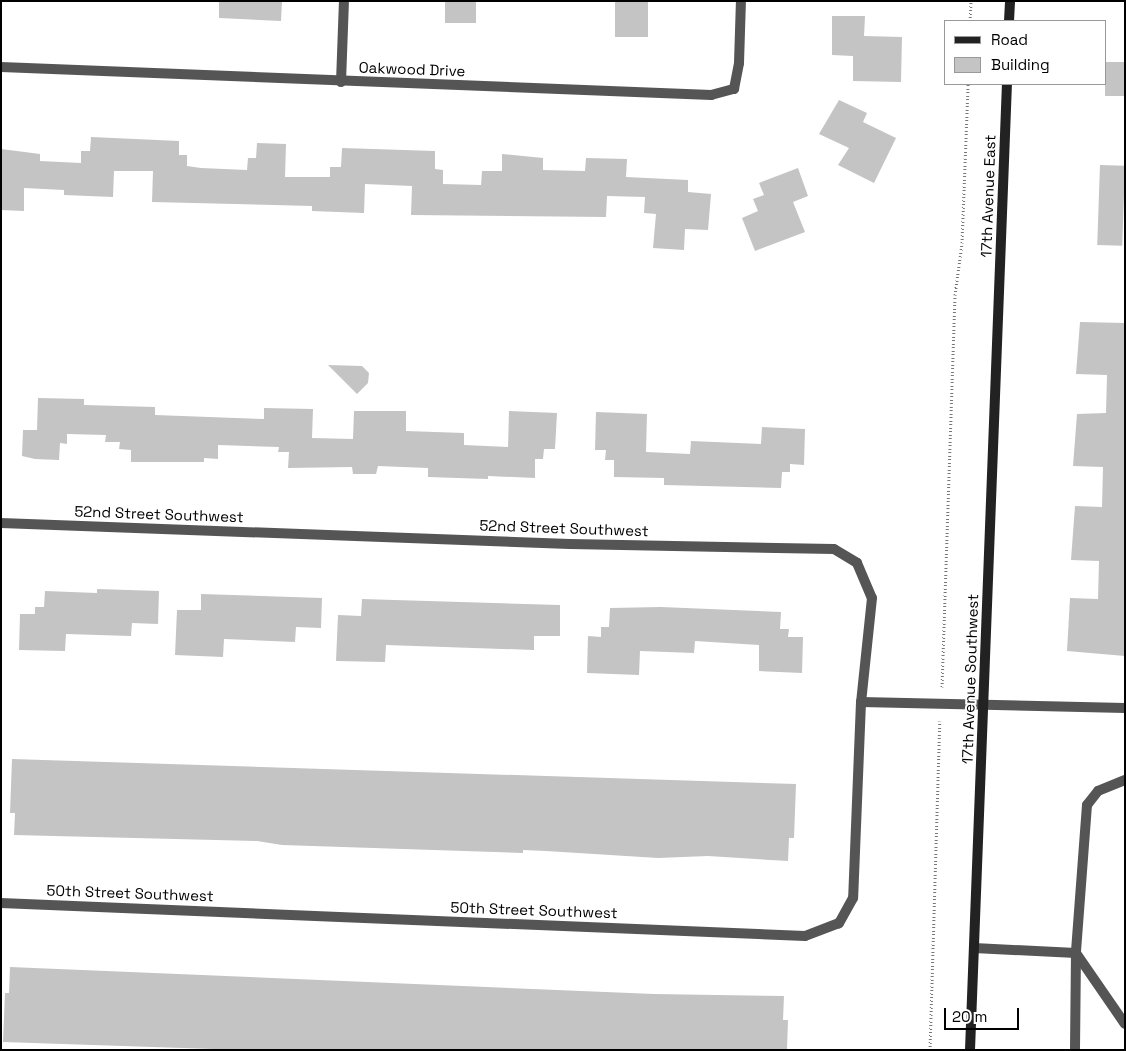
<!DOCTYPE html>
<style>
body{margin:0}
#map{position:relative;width:1126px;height:1051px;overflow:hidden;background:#fff;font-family:"Space Grotesk",sans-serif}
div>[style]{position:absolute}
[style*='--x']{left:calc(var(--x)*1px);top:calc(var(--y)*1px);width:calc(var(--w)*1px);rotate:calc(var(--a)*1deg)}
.building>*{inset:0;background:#c4c4c4;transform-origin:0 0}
.path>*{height:3px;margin-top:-1.5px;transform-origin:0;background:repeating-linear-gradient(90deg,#777 0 1px,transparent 0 3.5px)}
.lane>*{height:10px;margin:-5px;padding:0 5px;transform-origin:5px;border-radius:5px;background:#555}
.street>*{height:10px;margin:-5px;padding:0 5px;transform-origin:5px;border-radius:5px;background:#555}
.secondary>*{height:10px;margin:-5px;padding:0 5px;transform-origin:5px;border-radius:5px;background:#222}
span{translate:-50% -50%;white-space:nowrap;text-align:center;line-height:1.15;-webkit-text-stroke:4px #fff;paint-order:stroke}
.street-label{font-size:15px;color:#000}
.frame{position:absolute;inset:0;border:2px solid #000;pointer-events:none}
.legend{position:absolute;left:944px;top:20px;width:162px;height:65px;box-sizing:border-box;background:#fff;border:1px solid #999;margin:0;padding:6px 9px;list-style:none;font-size:15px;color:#000}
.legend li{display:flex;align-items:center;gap:10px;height:25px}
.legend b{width:25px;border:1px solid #999}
.scale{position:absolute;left:944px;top:1008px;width:75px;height:22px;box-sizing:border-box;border:2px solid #000;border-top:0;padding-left:6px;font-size:15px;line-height:18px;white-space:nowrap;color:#000;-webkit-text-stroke:4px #fff;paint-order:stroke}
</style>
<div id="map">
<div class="building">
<div style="clip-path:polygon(219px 1px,282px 1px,281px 21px,219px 18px)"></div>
<div style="left:445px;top:1px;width:31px;height:22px"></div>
<div style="left:615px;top:1px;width:33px;height:36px"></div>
<div style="clip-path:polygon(832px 16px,865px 16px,864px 36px,902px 37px,901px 82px,853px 81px,853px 56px,832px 55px)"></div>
<div style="left:1105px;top:62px;width:20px;height:34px"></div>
<div style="clip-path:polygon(839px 100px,867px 113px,863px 122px,896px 138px,874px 183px,838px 165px,849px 148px,819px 134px)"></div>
<div style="clip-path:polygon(91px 137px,179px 141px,179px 155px,187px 155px,187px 166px,201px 168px,247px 170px,248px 158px,256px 158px,257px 143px,286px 144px,285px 177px,330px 177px,330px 167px,341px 167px,342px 148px,435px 151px,435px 169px,443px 170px,443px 184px,481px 185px,482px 171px,502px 171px,502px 154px,543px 158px,543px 170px,585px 171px,586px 158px,627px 159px,626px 177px,688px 180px,688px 192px,711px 194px,708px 230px,685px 229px,684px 250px,653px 248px,656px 214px,644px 213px,645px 197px,607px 196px,606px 217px,411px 215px,412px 186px,365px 184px,364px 213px,312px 211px,312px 206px,152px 202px,153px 171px,114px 171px,113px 197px,64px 195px,64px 190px,24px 188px,24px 211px,1px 210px,1px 149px,40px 154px,40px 161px,81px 163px,81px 151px,90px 151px)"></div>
<div style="left:1100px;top:165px;width:25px;height:80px;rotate:2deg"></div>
<div style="clip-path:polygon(798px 168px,808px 196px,793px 202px,805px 232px,755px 251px,742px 218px,758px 211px,753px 199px,764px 195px,759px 183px)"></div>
<div style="clip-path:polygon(1080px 322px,1125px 323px,1125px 656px,1067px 651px,1070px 598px,1098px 599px,1099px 561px,1071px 560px,1075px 506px,1102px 507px,1103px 467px,1073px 466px,1077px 414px,1106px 413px,1107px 375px,1076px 374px)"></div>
<div style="clip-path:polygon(328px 365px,362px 366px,369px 373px,368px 383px,357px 394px)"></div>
<div style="clip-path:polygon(38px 398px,84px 399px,84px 405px,155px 407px,155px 415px,264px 419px,264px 408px,313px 409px,312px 438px,353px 439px,354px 411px,406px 411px,406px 431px,464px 433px,464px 445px,508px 447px,509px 411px,557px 413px,555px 449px,544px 449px,543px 459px,535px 459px,535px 478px,488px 476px,488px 479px,428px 477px,428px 468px,378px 466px,376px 474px,353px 474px,352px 467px,288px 468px,289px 452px,278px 452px,279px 447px,218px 445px,218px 459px,204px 458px,204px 462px,131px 462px,131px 450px,119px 449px,120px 442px,105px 442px,106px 435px,67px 434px,67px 444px,60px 443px,59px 460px,35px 459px,22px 456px,23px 430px,37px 430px)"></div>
<div style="clip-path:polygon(596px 412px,647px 414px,646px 452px,690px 454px,691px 441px,761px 444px,762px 427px,805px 429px,804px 465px,790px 464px,790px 472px,782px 472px,781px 488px,664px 485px,664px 478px,614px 477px,614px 460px,605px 460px,606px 450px,595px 450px)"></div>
<div style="clip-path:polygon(97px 589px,159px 591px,158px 624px,132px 623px,131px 636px,66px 634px,65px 651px,19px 650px,20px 614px,35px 614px,35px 607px,44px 607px,45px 591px,97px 593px)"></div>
<div style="clip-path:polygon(201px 594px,322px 598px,321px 628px,296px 627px,295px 642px,224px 639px,223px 657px,175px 655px,177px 610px,201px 610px)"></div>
<div style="clip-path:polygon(362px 599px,560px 605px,560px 636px,534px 636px,534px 650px,386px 645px,385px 662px,336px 661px,338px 615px,361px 616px)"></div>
<div style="clip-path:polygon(661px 607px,781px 612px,780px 629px,789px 629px,788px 637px,803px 637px,802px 673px,759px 671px,759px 645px,695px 641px,694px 653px,640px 651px,639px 675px,587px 673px,588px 636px,601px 637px,601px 627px,609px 627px,610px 608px)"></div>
<div style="clip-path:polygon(12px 759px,796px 784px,794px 838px,789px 838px,788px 861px,708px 856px,658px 858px,546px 851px,523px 850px,523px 853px,282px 845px,257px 841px,14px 835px,15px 813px,10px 813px)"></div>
<div style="clip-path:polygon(10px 967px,654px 994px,784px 996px,783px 1020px,788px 1020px,787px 1050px,243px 1050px,3px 1042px,5px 993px,9px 993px)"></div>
</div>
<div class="path">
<div style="--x:970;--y:21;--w:20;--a:-87"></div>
<div style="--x:942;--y:687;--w:392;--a:-88.1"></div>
<div style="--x:955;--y:295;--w:52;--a:-82.3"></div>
<div style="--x:962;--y:243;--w:159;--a:-87.8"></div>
<div style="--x:930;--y:1050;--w:329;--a:-88.3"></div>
</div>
<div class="lane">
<div style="--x:1125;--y:780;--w:29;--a:158"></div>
<div style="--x:1098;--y:791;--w:18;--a:128"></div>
<div style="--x:1087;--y:805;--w:148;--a:94.3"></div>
<div style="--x:1076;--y:953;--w:86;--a:55.4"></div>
<div style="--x:974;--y:948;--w:102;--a:2.8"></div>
<div style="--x:1076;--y:953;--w:97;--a:90.6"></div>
</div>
<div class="street">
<div style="--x:1;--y:67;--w:711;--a:2.26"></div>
<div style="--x:711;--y:95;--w:24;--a:-15"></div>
<div style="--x:734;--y:89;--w:26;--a:-79"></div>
<div style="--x:739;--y:63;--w:62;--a:-88.2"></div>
<div style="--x:341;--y:82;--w:81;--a:-87.9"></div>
<div style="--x:1;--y:523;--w:569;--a:2.11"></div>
<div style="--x:570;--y:544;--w:264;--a:1.1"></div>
<div style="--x:834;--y:549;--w:27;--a:31"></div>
<div style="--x:857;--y:563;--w:38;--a:67"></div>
<div style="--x:872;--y:598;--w:105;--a:96"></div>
<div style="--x:861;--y:702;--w:196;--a:92.3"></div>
<div style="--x:853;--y:898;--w:29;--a:119"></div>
<div style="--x:839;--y:923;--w:36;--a:159"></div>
<div style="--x:805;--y:936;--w:805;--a:-177.65"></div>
<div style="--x:861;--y:702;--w:264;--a:1.3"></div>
</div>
<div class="secondary">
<div style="--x:1009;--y:21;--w:20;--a:-87"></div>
<div style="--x:970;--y:1050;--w:967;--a:-87.81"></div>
</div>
<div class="street-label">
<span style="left:412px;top:69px;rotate:2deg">Oakwood Drive</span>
<span style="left:988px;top:196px;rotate:-88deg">17th Avenue East</span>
<span style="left:159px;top:514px;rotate:2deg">52nd Street Southwest</span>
<span style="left:564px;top:528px;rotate:2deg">52nd Street Southwest</span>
<span style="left:970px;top:679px;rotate:-88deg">17th Avenue Southwest</span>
<span style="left:130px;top:893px;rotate:2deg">50th Street Southwest</span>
<span style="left:534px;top:910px;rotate:2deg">50th Street Southwest</span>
</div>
<div class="frame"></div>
<ul class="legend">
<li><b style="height:6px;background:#222"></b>Road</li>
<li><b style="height:14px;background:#c4c4c4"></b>Building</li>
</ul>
<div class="scale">20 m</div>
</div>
